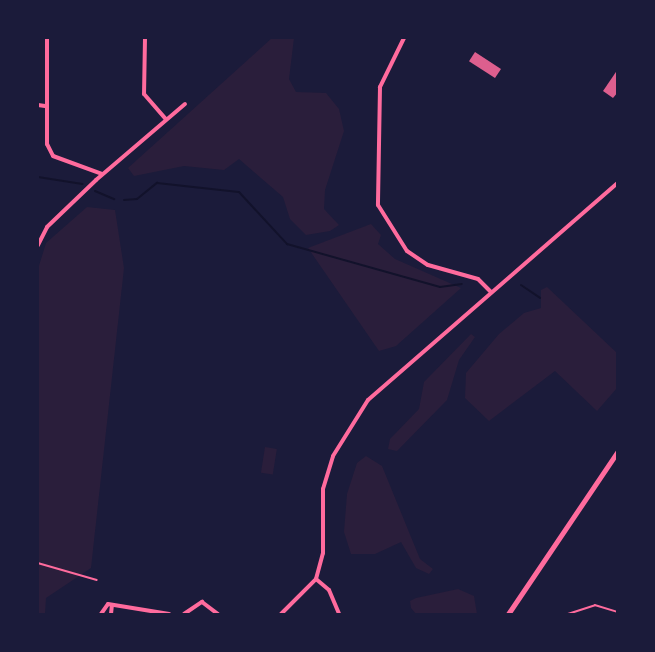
<!DOCTYPE html>
<style>
body{margin:0}
#map{position:relative;width:655px;height:652px;overflow:hidden;background:#1b1b3a;font-family:Montserrat,sans-serif}
div>[style]{position:absolute}
[style*='--x']{left:calc(var(--x)*1px);top:calc(var(--y)*1px);width:calc(var(--w)*1px);rotate:calc(var(--a)*1deg)}
.green>*{inset:0;background:#2a1e3b;transform-origin:0 0}
.stream>*{height:2px;margin:-1px;padding:0 1px;transform-origin:1px;border-radius:1px;background:#12122b}
.building>*{inset:0;background:#dd5f8e;transform-origin:0 0}
.path>*{height:1.5px;margin:-0.75px;padding:0 0.75px;transform-origin:0.75px;border-radius:0.75px;background:#ff6b9d}
.minor>*{height:4px;margin:-2px;padding:0 2px;transform-origin:2px;border-radius:2px;background:#ff6b9d}
.secondary>*{height:5px;margin:-2.5px;padding:0 2.5px;transform-origin:2.5px;border-radius:2.5px;background:#ff6b9d}
span{translate:-50% -50%;white-space:nowrap;text-align:center;line-height:1.15;-webkit-text-stroke:4.5px #1b1b3a;paint-order:stroke}
.frame{position:absolute;inset:0;border:39px solid #1b1b3a;pointer-events:none}
</style>
<div id="map">
<div class="green">
<div style="clip-path:polygon(272px 38px,294px 38px,289px 79px,296px 92px,326px 93px,339px 109px,344px 131px,325px 190px,324px 209px,339px 225px,330px 231px,306px 235px,290px 219px,283px 197px,239px 159px,224px 170px,184px 166px,134px 176px,128px 168px)"></div>
<div style="clip-path:polygon(87px 207px,115px 210px,124px 268px,91px 568px,46px 598px,45px 614px,38px 614px,38px 269px,46px 243px)"></div>
<div style="clip-path:polygon(371px 224px,381px 235px,378px 244px,395px 259px,461px 288px,396px 346px,379px 351px,308px 248px)"></div>
<div style="clip-path:polygon(547px 287px,617px 353px,617px 388px,597px 411px,555px 371px,489px 421px,465px 398px,466px 373px,499px 334px,524px 313px,541px 308px,541px 290px)"></div>
<div style="clip-path:polygon(471px 334px,475px 337px,459px 360px,447px 400px,397px 451px,388px 449px,390px 439px,419px 409px,424px 382px)"></div>
<div style="left:265px;top:447px;width:12px;height:26px;rotate:9deg"></div>
<div style="clip-path:polygon(366px 456px,382px 466px,420px 559px,433px 569px,429px 574px,416px 568px,401px 542px,375px 554px,351px 554px,344px 532px,347px 494px,357px 463px)"></div>
<div style="clip-path:polygon(458px 589px,474px 596px,477px 614px,416px 614px,411px 608px,410px 601px,416px 598px)"></div>
</div>
<div class="stream">
<div style="--x:38;--y:177;--w:45;--a:9"></div>
<div style="--x:95;--y:191;--w:21;--a:23"></div>
<div style="--x:124;--y:200;--w:13;--a:-4"></div>
<div style="--x:137;--y:199;--w:26;--a:-39"></div>
<div style="--x:157;--y:183;--w:82;--a:6.3"></div>
<div style="--x:239;--y:192;--w:71;--a:47.3"></div>
<div style="--x:287;--y:244;--w:159;--a:15.7"></div>
<div style="--x:440;--y:287;--w:22;--a:-8"></div>
<div style="--x:521;--y:285;--w:23;--a:34"></div>
</div>
<div class="building">
<div style="left:475px;top:52px;width:31px;height:11px;rotate:33deg"></div>
<div style="clip-path:polygon(618px 69px,618px 92px,613px 98px,603px 91px)"></div>
</div>
<div class="path">
<div style="--x:38;--y:563;--w:61;--a:16.1"></div>
<div style="--x:568;--y:614;--w:28;--a:-18"></div>
<div style="--x:595;--y:605;--w:24;--a:17"></div>
</div>
<div class="minor">
<div style="--x:47;--y:38;--w:106;--a:90"></div>
<div style="--x:47;--y:144;--w:13;--a:63"></div>
<div style="--x:53;--y:156;--w:52;--a:20.2"></div>
<div style="--x:145;--y:38;--w:56;--a:91"></div>
<div style="--x:144;--y:94;--w:33;--a:49"></div>
<div style="--x:404;--y:38;--w:55;--a:116.1"></div>
<div style="--x:380;--y:87;--w:118;--a:91"></div>
<div style="--x:378;--y:205;--w:54;--a:57.8"></div>
<div style="--x:407;--y:251;--w:25;--a:34"></div>
<div style="--x:428;--y:265;--w:52;--a:15.6"></div>
<div style="--x:478;--y:279;--w:18;--a:45"></div>
<div style="--x:38;--y:105;--w:7;--a:8"></div>
<div style="--x:38;--y:245;--w:20;--a:-63"></div>
<div style="--x:47;--y:227;--w:68;--a:-43.8"></div>
<div style="--x:96;--y:180;--w:117;--a:-40.5"></div>
<div style="--x:316;--y:579;--w:17;--a:40"></div>
<div style="--x:329;--y:590;--w:26;--a:67"></div>
<div style="--x:101;--y:614;--w:12;--a:-55"></div>
<div style="--x:108;--y:604;--w:62;--a:9.3"></div>
<div style="--x:111;--y:614;--w:9;--a:-84"></div>
<div style="--x:184;--y:614;--w:22;--a:-34"></div>
<div style="--x:202;--y:602;--w:20;--a:37"></div>
<div style="--x:281;--y:614;--w:49;--a:-45"></div>
<div style="--x:316;--y:579;--w:27;--a:-75"></div>
<div style="--x:323;--y:553;--w:64;--a:-90"></div>
<div style="--x:323;--y:489;--w:34;--a:-73"></div>
<div style="--x:333;--y:456;--w:66;--a:-58"></div>
<div style="--x:368;--y:400;--w:331;--a:-41"></div>
</div>
<div class="secondary">
<div style="--x:508;--y:614;--w:197;--a:-56"></div>
</div>
<div class="frame"></div>
</div>
